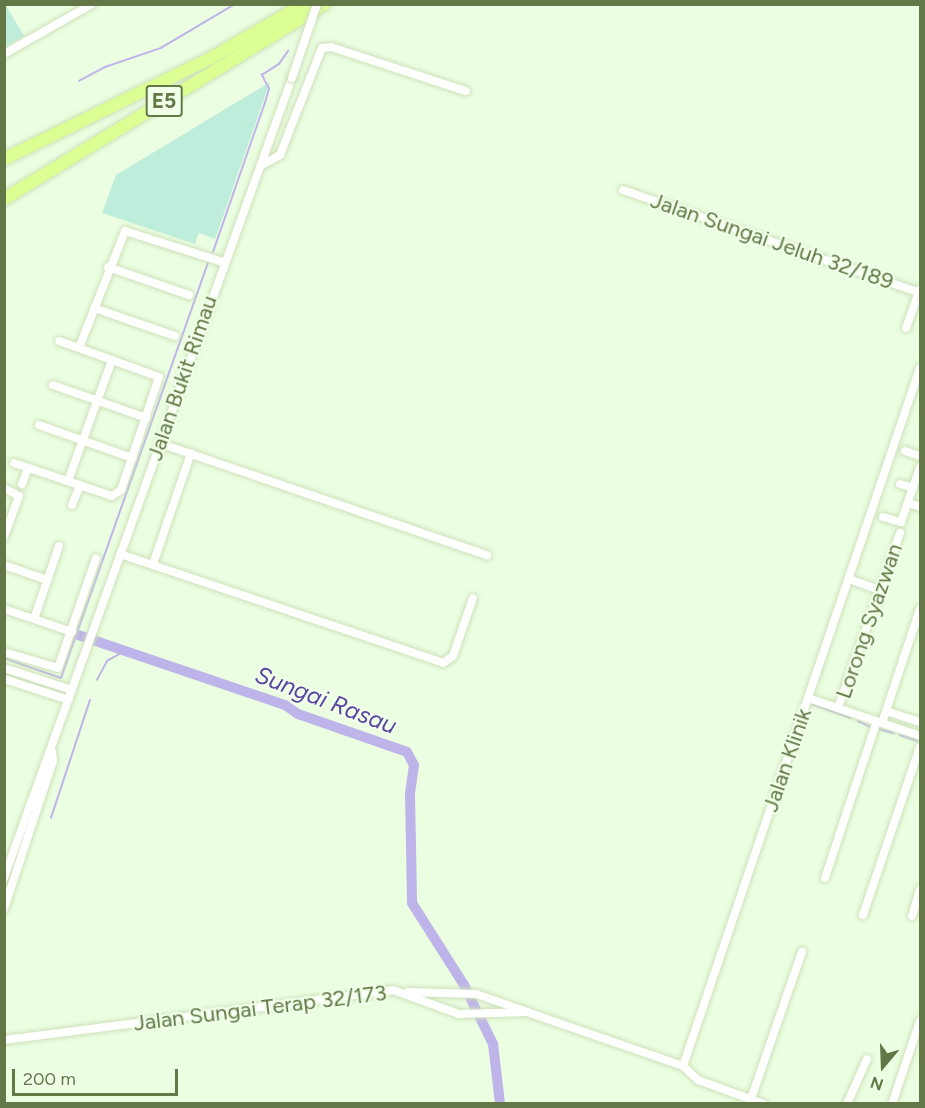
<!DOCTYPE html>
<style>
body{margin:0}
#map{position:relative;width:925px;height:1108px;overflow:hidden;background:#ebfee1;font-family:Figtree,sans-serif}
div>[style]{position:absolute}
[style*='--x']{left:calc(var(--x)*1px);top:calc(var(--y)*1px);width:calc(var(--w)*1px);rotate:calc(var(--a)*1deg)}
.green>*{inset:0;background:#bfeddc}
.stream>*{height:1.5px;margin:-0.75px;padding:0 0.75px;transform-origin:0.75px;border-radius:0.75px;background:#bfb4e9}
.river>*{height:10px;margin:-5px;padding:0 5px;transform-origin:5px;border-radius:5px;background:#bfb4e9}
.roads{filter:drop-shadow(0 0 2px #cde1b9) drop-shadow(0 0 2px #cde1b9)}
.minor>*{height:8px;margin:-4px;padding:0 4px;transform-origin:4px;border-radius:4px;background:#fff}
.highway>*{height:12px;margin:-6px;padding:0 6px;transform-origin:6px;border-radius:6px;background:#dcfe93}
.bridges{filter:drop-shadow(0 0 2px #cde1b9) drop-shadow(0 0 2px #cde1b9)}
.minor-bridge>*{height:8px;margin:-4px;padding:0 4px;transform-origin:4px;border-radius:4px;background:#fff}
span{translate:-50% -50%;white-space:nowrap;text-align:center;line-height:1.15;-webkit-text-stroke:4.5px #f1ffe9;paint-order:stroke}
.shield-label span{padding:2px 4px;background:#f1ffe9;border:2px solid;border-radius:4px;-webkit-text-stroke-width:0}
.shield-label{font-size:21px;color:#637846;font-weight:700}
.street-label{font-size:22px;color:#637846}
.water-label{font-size:24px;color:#5a45a3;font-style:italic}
.frame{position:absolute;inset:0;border:6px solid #637846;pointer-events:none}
.north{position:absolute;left:853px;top:1036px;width:60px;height:60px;-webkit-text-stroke:4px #f1ffe9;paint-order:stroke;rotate:199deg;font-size:16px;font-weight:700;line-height:24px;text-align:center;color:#637846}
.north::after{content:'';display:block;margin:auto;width:21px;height:27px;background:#637846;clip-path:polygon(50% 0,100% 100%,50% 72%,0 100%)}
.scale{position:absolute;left:12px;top:1069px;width:166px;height:27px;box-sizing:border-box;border:3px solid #637846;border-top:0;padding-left:8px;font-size:18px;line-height:21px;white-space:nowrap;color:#637846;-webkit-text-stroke:4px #f1ffe9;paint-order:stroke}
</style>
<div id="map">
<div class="green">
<div style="clip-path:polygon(5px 4px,24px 36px,5px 47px,4px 5px)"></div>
<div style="clip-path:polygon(270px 82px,215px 239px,199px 233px,195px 244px,102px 213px,116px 175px)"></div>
</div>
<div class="stream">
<div style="--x:79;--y:81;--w:30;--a:-28"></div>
<div style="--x:105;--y:67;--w:59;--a:-18.7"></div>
<div style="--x:161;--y:48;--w:86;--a:-30.7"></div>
<div style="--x:213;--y:252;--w:158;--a:-70.8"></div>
<div style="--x:265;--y:103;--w:15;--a:-74"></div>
<div style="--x:269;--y:89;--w:16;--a:-117"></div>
<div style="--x:262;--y:75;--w:20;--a:-33"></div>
<div style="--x:279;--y:64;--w:16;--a:-55"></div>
<div style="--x:4;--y:658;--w:60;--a:19.3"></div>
<div style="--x:61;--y:678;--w:442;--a:-70.5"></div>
<div style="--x:97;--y:680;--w:21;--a:-62"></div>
<div style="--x:107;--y:661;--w:21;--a:-29"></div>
<div style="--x:812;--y:704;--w:41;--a:19.7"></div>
<div style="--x:858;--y:721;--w:14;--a:25"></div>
<div style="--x:879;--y:729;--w:15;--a:16"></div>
<div style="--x:900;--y:735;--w:18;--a:19"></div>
<div style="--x:51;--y:818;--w:124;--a:-71.7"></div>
</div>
<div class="river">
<div style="--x:78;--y:635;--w:219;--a:18.7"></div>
<div style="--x:285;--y:705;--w:16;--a:35"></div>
<div style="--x:298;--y:714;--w:115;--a:19.2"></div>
<div style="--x:407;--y:752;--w:15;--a:62"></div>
<div style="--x:414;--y:765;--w:29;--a:98"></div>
<div style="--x:410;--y:794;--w:109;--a:88.9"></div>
<div style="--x:412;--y:903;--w:97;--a:57.6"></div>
<div style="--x:464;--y:985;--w:66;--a:63.8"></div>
<div style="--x:493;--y:1044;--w:60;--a:83.3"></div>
</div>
<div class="roads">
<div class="minor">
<div style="--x:4;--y:54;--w:101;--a:-29.6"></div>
<div style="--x:262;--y:165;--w:21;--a:-29"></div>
<div style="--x:280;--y:155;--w:115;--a:-68.6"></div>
<div style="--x:322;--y:48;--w:9;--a:-6"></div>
<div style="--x:331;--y:47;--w:142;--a:18.1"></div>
<div style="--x:623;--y:190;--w:314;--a:19.1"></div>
<div style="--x:108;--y:267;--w:86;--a:19.1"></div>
<div style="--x:94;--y:308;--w:86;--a:19.1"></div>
<div style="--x:906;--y:328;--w:41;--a:-70.3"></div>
<div style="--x:79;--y:348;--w:126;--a:-68.5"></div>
<div style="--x:125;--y:231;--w:103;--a:17.6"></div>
<div style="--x:53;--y:385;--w:99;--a:19.5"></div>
<div style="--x:39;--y:425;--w:99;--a:19.5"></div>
<div style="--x:159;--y:443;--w:347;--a:18.9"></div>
<div style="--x:905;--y:451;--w:16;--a:18"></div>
<div style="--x:14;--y:463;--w:103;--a:18.6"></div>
<div style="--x:112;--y:496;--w:11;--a:-34"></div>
<div style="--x:121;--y:490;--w:119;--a:-71.4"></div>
<div style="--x:159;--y:377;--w:106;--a:-160.2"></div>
<div style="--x:68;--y:481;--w:129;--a:-70"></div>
<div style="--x:22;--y:484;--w:17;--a:-69"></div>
<div style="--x:900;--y:484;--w:14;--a:17"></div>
<div style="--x:4;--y:488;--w:17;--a:28"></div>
<div style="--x:19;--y:496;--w:44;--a:110.1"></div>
<div style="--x:908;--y:503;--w:13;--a:18"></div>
<div style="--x:72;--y:505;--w:22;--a:-68"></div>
<div style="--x:883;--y:517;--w:19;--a:16"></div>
<div style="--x:901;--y:522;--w:58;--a:-70.9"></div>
<div style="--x:120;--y:554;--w:341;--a:18.6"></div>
<div style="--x:443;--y:663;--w:12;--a:-35"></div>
<div style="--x:453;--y:656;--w:61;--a:-71"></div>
<div style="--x:153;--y:564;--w:117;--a:-71.1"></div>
<div style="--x:4;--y:565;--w:46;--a:19.2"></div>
<div style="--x:849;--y:579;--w:32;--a:20"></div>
<div style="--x:4;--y:609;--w:72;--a:18.7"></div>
<div style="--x:34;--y:619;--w:77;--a:-71.1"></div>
<div style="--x:4;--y:652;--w:56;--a:16.5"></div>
<div style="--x:58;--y:668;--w:116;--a:-70.9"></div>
<div style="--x:4;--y:668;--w:71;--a:17.9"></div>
<div style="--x:4;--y:679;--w:68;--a:17.9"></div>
<div style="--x:808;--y:698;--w:118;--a:18.7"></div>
<div style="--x:838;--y:708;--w:186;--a:-70.5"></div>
<div style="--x:886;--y:711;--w:36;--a:18"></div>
<div style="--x:882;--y:723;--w:120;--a:-71.6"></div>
<div style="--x:4;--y:878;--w:850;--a:-70.2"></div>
<div style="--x:825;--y:878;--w:165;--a:-71.7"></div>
<div style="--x:4;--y:909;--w:156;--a:-71.7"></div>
<div style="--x:53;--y:761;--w:9;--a:-96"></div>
<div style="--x:863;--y:915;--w:177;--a:-71.3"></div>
<div style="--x:912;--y:916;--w:28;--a:-73"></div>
<div style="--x:408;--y:992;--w:68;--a:1.7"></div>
<div style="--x:476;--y:994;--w:52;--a:19.1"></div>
<div style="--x:4;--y:1040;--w:392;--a:-7.3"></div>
<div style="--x:393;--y:990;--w:70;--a:20"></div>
<div style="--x:459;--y:1014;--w:68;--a:-1.7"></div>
<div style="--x:527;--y:1012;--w:165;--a:19.1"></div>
<div style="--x:683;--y:1066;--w:737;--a:-71.25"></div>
<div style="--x:683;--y:1066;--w:21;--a:43"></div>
<div style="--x:698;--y:1080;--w:70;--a:20"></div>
<div style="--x:751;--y:1099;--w:156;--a:-70.9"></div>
<div style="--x:847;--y:1104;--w:49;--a:-66"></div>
<div style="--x:892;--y:1104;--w:88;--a:-71.4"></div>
</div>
<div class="highway">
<div style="--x:4;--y:159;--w:230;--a:-26"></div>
<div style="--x:211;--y:58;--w:108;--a:-30.1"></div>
<div style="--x:4;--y:199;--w:376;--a:-31.3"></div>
</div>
</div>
<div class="bridges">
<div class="minor-bridge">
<div style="--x:292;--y:78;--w:78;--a:-71.3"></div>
</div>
</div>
<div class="shield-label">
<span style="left:164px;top:101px">E5</span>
</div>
<div class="street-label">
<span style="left:772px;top:241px;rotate:19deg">Jalan Sungai Jeluh 32/189</span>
<span style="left:182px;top:378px;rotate:-71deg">Jalan Bukit Rimau</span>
<span style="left:869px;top:621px;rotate:-71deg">Lorong Syazwan</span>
<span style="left:787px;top:760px;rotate:-71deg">Jalan Klinik</span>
<span style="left:260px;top:1008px;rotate:-7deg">Jalan Sungai Terap 32/173</span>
</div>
<div class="water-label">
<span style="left:326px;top:700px;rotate:21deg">Sungai Rasau</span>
</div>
<div class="frame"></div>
<div class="north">N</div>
<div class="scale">200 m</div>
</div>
